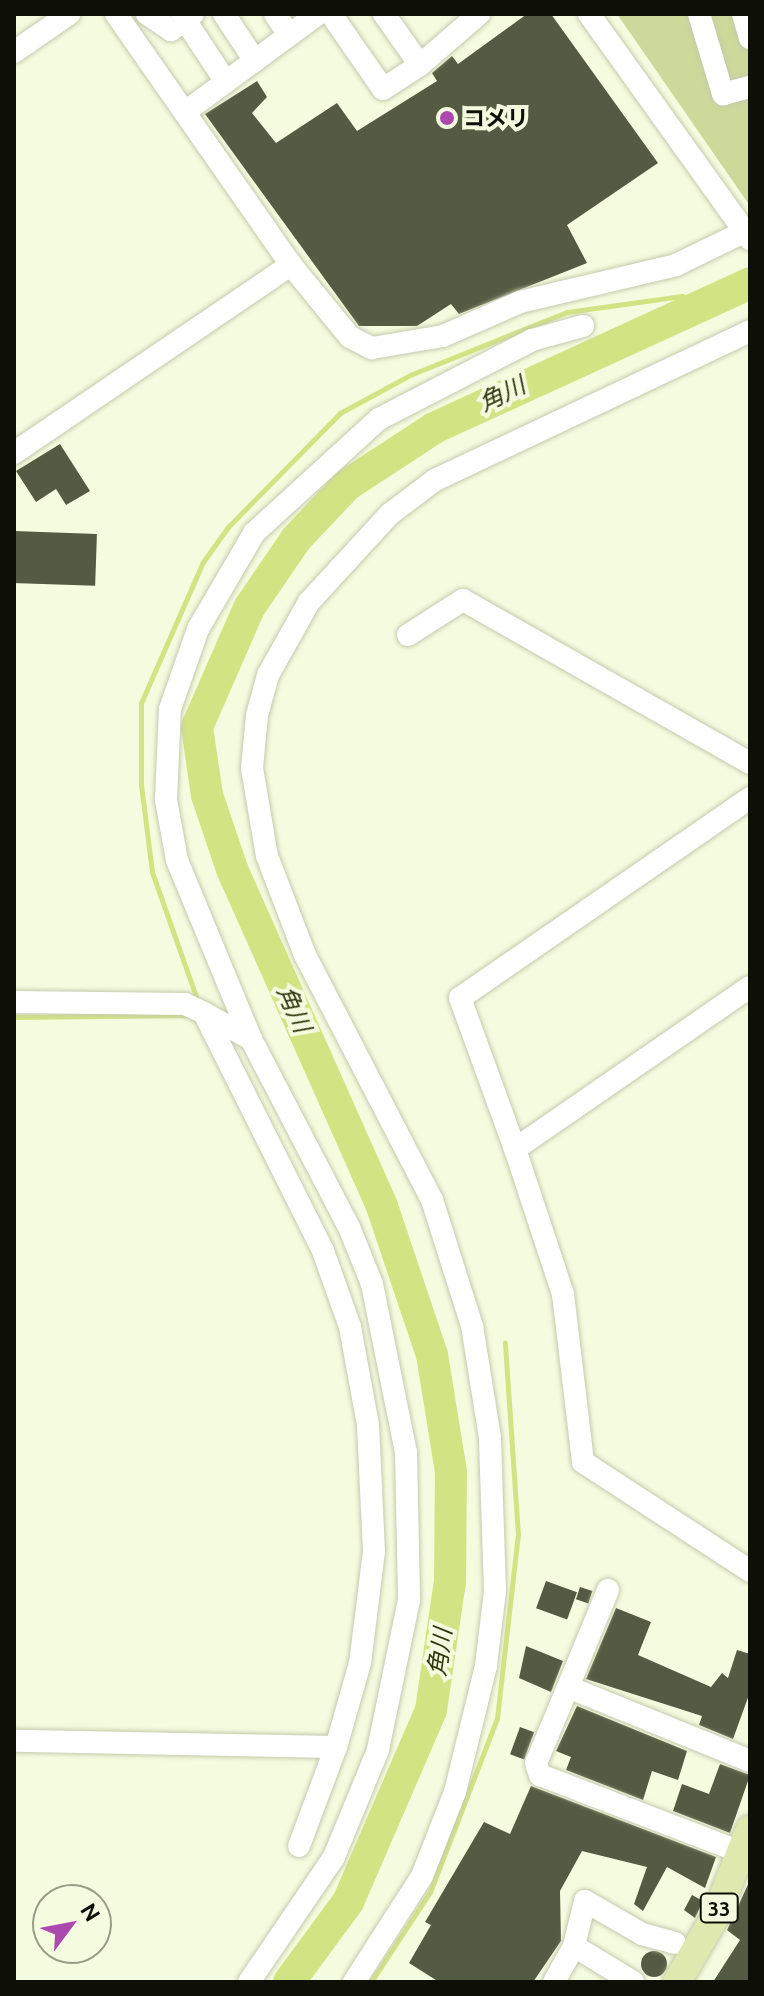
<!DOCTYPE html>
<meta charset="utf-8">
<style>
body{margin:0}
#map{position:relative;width:764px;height:1996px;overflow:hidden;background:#f5fbde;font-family:Ubuntu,"Noto Sans JP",sans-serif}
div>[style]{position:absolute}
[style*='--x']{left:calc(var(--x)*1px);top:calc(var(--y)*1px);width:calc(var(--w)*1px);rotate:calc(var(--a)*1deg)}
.green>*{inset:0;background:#ccd99a}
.stream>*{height:5px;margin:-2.5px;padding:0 2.5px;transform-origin:2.5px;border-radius:2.5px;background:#d2e384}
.river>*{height:32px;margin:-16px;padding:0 16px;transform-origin:16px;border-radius:16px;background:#d2e384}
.building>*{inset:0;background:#555a42;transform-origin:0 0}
.round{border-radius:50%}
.roads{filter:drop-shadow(0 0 2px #c4caae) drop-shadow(0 0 2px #c4caae)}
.minor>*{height:22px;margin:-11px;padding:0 11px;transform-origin:11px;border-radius:11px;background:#fff}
.major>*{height:28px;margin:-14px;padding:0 14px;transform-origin:14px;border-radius:14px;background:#dfe9af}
.dots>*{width:22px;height:22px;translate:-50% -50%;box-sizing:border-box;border:4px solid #f5fbde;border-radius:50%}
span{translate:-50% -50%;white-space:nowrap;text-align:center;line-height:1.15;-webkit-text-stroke:8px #f5fbde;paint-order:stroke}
.shield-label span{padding:2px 6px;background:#f5fbde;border:2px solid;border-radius:6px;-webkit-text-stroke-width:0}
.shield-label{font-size:20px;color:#0e1007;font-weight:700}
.poi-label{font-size:22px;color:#0e1007;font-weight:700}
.left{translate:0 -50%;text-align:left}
.water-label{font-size:24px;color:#30360e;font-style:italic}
.frame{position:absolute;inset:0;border:16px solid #0e1007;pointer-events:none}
.north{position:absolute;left:32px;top:1884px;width:80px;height:80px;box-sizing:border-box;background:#f5fbde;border:2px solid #999d88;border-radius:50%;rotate:58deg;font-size:22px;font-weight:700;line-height:32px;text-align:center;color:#0e1007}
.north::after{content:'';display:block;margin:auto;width:28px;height:36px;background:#ad49ae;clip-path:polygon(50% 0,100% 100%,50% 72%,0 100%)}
</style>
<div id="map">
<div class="green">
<div style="clip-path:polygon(617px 14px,750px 14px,750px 206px)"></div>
</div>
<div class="stream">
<div style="--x:198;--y:1002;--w:138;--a:-109.5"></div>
<div style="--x:152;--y:872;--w:88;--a:-97.2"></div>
<div style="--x:141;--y:785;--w:82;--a:-90"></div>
<div style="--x:141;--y:703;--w:154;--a:-66.3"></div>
<div style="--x:203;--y:562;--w:43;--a:-54.5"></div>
<div style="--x:228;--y:527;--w:160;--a:-45.5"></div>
<div style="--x:340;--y:413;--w:80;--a:-28.5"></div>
<div style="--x:410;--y:375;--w:169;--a:-21.9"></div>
<div style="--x:567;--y:312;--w:116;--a:-7.9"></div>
<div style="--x:682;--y:296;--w:27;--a:22"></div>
<div style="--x:14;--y:1017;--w:180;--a:-0.6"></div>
<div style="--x:371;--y:1982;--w:108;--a:-56.8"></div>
<div style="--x:430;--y:1892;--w:186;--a:-68.9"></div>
<div style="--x:497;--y:1718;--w:184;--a:-83.5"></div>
<div style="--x:518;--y:1535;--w:193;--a:-93.9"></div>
</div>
<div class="river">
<div style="--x:289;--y:1982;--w:99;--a:-53.6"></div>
<div style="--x:348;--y:1902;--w:209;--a:-66.6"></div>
<div style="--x:431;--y:1710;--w:129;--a:-81.6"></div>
<div style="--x:450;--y:1582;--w:110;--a:-89.5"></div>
<div style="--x:451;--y:1472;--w:119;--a:-99.2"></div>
<div style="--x:432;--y:1355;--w:157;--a:-108.6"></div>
<div style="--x:382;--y:1206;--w:369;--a:-114"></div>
<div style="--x:232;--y:869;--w:78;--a:-108.7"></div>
<div style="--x:207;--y:795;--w:69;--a:-98.4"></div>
<div style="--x:197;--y:727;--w:130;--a:-66.4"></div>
<div style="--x:249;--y:608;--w:83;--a:-55.7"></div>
<div style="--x:296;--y:539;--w:74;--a:-46.6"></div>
<div style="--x:347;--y:485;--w:104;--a:-33.2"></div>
<div style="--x:434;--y:428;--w:348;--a:-24.6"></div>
</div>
<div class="building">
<div style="clip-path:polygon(527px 14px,551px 14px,658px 163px,567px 225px,587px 263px,459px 314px,451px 304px,417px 326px,359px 326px,205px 114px,257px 81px,267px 97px,252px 113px,276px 143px,337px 103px,357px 131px,437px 81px,432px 73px,452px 56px,458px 64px)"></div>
<div style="clip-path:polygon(60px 444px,90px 491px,66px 505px,56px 489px,36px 502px,16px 471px)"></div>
<div style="left:14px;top:531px;width:83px;height:52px;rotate:2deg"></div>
<div style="left:546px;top:1581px;width:33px;height:29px;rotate:20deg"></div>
<div style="left:580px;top:1587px;width:13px;height:13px;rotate:18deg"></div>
<div style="clip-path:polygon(616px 1608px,651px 1622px,638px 1655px,711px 1687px,722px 1673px,728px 1678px,737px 1650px,750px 1654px,750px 1692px,733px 1739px,699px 1725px,702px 1716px,586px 1679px)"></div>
<div style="clip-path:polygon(526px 1646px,563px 1661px,551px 1692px,519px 1678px)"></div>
<div style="clip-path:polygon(577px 1706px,687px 1751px,678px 1780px,652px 1771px,643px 1800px,566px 1770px,571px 1757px,556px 1751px)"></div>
<div style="left:520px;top:1727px;width:15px;height:29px;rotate:20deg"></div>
<div style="clip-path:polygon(720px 1764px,750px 1775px,730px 1833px,673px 1811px,682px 1784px,709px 1794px)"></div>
<div style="clip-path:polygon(531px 1786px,716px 1857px,705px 1888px,667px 1867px,643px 1911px,634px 1904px,647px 1867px,582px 1851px,560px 1891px,561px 1941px,533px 1982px,439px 1982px,409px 1963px,431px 1925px,425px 1922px,484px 1822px,510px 1834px)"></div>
<div style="clip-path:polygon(750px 1880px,750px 1982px,713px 1982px,740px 1940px,727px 1930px)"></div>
<div style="clip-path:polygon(692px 1895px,703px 1901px,695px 1918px,684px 1910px)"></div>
<div class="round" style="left:641px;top:1951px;width:26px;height:26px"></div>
</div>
<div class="roads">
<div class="minor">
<div style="--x:116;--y:14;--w:306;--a:55.1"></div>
<div style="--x:291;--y:265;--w:93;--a:50.7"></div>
<div style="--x:350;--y:337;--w:25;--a:27"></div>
<div style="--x:372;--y:348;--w:72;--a:-9.6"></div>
<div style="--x:443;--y:336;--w:84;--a:-23.8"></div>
<div style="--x:520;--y:302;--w:160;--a:-13.3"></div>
<div style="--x:676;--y:265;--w:82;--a:-25.9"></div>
<div style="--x:147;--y:14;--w:29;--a:34"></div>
<div style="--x:171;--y:30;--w:27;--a:-36"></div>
<div style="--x:224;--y:14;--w:56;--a:56.6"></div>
<div style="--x:275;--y:14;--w:25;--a:56"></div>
<div style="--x:331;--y:14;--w:91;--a:55.3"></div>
<div style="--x:383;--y:89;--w:44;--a:-33"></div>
<div style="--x:384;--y:14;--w:62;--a:54.8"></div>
<div style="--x:420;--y:65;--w:78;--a:-40.8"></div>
<div style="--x:589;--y:14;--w:277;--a:54.4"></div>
<div style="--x:699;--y:14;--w:84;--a:73.3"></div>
<div style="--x:723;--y:94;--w:28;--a:-15"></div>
<div style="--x:743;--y:14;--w:25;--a:74"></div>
<div style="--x:185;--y:20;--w:74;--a:56.5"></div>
<div style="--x:14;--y:52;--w:67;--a:-34.6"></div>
<div style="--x:185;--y:112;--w:165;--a:-36.4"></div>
<div style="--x:14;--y:453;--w:335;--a:-34.2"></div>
<div style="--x:408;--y:635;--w:65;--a:-32.5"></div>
<div style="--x:463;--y:600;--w:330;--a:29.6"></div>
<div style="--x:750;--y:798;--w:352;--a:145.4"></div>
<div style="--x:460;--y:998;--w:161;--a:70"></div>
<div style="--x:515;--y:1149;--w:285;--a:-34.6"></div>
<div style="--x:14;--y:1002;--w:171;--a:0.7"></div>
<div style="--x:185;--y:1004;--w:21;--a:25"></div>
<div style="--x:204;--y:1013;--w:266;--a:63.4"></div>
<div style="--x:323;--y:1251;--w:81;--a:70.4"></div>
<div style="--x:350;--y:1327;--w:100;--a:79.6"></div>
<div style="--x:368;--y:1425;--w:126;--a:87.3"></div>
<div style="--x:374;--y:1551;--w:113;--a:97.1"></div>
<div style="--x:360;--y:1663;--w:87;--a:105.9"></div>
<div style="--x:336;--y:1747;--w:322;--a:-178.9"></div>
<div style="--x:204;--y:1013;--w:54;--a:29"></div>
<div style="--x:251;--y:1039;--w:212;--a:62.5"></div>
<div style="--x:349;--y:1227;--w:61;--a:68"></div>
<div style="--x:372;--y:1284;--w:171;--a:78.6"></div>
<div style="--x:406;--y:1452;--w:148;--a:88.8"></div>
<div style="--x:409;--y:1600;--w:153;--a:101.7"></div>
<div style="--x:378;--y:1750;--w:116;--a:112.4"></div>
<div style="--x:334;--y:1857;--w:151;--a:124.2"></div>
<div style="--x:251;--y:1039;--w:194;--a:-112.5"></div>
<div style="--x:177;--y:860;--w:61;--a:-100.4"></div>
<div style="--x:166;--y:800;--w:91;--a:-87.5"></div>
<div style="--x:170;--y:709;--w:85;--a:-70.7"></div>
<div style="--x:198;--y:629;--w:111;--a:-59.7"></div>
<div style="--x:254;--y:533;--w:169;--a:-42.4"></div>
<div style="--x:379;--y:419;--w:172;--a:-27.3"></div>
<div style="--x:532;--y:340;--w:53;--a:-15.4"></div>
<div style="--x:515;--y:1149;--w:153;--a:71.7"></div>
<div style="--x:563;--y:1294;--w:169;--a:83.2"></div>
<div style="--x:583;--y:1462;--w:199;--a:33.1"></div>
<div style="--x:608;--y:1590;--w:105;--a:112.4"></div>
<div style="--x:568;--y:1687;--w:196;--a:22.1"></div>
<div style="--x:568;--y:1687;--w:82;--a:112.8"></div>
<div style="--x:536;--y:1763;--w:13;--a:72"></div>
<div style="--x:540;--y:1775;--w:215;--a:21"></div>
<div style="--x:299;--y:1846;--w:106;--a:-69.5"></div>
<div style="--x:354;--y:1982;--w:126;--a:-57.3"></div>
<div style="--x:422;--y:1876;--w:90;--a:-68.6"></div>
<div style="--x:455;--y:1792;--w:130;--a:-76.2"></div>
<div style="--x:486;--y:1666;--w:76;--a:-83.2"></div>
<div style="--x:495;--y:1591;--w:153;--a:-91.9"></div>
<div style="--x:490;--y:1438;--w:113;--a:-99.1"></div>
<div style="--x:472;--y:1326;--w:132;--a:-107.6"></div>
<div style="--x:432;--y:1200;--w:276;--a:-117.4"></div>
<div style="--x:305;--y:955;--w:106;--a:-111"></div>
<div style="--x:267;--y:856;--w:89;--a:-99.7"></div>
<div style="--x:252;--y:768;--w:53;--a:-84.6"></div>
<div style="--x:257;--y:715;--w:41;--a:-74.6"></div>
<div style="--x:268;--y:675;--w:84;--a:-60.7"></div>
<div style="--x:309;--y:602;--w:120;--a:-47.4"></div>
<div style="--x:390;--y:514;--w:56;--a:-37.1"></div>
<div style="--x:435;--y:480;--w:348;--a:-25.3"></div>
<div style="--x:554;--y:1982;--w:41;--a:-60.9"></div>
<div style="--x:633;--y:1982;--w:69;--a:-148.6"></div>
<div style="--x:574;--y:1946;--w:46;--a:-76.3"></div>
<div style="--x:585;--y:1901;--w:66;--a:30.1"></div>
<div style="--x:642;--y:1934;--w:34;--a:15"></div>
</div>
<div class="major">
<div style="--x:677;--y:1982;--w:78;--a:-59.8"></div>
<div style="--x:716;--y:1915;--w:92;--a:-68.4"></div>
</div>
</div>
<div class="dots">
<div style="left:447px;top:118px;background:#ad49ae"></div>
</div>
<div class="shield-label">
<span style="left:719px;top:1908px">33</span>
</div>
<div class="poi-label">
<span class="left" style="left:463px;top:118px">コメリ</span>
</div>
<div class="water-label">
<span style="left:502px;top:394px;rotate:-26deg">角川</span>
<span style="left:294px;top:1009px;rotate:66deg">角川</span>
<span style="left:440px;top:1652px;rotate:-82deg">角川</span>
</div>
<div class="frame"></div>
<div class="north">N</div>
</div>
